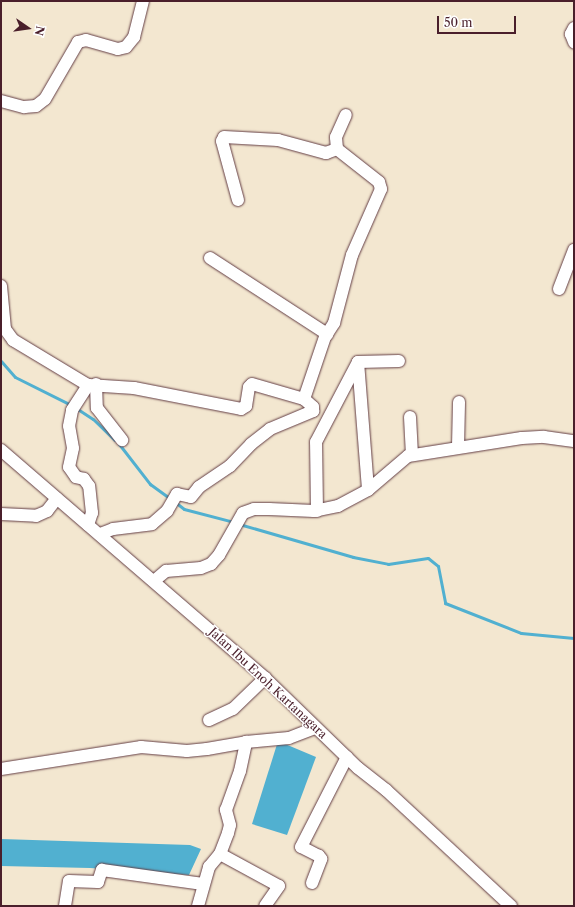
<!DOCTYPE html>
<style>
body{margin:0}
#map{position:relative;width:575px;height:907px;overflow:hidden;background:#f3e7d0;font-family:"Libre Caslon Text",serif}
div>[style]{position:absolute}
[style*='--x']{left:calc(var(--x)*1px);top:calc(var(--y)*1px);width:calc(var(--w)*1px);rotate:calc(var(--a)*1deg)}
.water>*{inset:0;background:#51b0d0}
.stream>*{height:3px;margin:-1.5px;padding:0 1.5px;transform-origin:1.5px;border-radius:1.5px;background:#51b0d0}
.roads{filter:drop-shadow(0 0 1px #633d44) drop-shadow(0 0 1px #633d44)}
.minor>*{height:12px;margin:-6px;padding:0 6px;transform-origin:6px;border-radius:6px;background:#fff}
span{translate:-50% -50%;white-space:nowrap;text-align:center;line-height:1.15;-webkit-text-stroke:3px #fff;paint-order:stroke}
.street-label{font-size:12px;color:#4a1f2b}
.frame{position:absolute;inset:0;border:2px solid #4a1f2b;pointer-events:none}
.north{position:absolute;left:8px;top:8px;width:40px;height:40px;-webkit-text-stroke:3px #fff;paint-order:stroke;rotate:103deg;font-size:11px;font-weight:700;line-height:16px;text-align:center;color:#4a1f2b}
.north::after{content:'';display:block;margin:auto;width:14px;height:18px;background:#4a1f2b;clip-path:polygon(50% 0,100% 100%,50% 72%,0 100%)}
.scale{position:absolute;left:437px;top:16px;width:79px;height:18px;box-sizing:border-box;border:2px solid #4a1f2b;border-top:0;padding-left:5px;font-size:12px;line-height:14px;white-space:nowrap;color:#4a1f2b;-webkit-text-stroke:3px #fff;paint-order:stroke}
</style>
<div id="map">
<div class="water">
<div style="clip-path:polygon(278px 741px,316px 757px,287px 835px,252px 824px)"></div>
<div style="clip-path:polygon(1px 839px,190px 845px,201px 849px,189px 875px,90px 868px,1px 866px)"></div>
</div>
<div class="stream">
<div style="--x:1;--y:361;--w:21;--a:49"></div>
<div style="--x:15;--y:377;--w:63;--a:26.6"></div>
<div style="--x:76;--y:408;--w:20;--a:33"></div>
<div style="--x:93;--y:419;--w:30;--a:44"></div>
<div style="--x:119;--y:444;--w:51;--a:52.2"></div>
<div style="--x:150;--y:484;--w:26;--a:36"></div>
<div style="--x:175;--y:502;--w:11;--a:38"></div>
<div style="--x:184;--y:509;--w:52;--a:14.6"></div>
<div style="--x:239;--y:524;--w:119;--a:16.1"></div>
<div style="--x:353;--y:557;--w:36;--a:11"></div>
<div style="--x:388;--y:564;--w:40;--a:-8.5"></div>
<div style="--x:428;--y:558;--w:13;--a:39"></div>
<div style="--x:438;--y:566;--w:38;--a:79"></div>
<div style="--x:445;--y:603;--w:82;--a:21.5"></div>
<div style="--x:521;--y:633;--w:53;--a:5.4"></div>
</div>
<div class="roads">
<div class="minor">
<div style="--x:574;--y:28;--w:7;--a:117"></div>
<div style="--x:571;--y:34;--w:9;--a:69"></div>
<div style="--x:1;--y:101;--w:24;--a:15"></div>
<div style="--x:24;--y:107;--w:12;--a:-5"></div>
<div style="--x:36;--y:106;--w:11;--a:-38"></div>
<div style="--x:45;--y:99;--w:66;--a:-59.9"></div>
<div style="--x:78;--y:42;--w:8;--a:-14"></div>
<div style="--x:86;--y:40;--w:33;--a:16"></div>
<div style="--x:118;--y:49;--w:8;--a:-14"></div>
<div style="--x:126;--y:47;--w:13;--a:-51"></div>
<div style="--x:134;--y:37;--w:37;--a:-76"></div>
<div style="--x:238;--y:200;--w:61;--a:-105.2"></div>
<div style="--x:222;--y:141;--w:4;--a:-63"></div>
<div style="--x:224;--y:137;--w:54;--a:3.2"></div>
<div style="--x:278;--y:140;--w:50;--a:15.2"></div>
<div style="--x:326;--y:153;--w:12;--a:-20"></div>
<div style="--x:210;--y:258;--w:140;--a:33"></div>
<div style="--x:1;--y:286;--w:43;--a:84.7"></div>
<div style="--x:5;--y:329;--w:14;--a:54"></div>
<div style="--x:13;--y:340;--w:87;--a:31"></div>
<div style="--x:559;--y:289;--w:42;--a:-69"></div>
<div style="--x:358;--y:362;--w:41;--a:-1.4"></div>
<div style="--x:96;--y:384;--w:24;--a:88"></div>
<div style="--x:97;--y:408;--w:41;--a:52"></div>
<div style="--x:410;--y:417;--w:38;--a:87"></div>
<div style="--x:458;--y:447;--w:45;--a:-88.7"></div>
<div style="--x:1;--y:450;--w:349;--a:40.8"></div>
<div style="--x:265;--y:678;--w:129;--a:44.1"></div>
<div style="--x:358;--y:768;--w:36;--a:38"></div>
<div style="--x:386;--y:790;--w:171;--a:42.9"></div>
<div style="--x:317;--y:511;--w:69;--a:-90.8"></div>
<div style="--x:316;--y:442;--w:90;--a:-62.3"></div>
<div style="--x:358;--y:362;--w:128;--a:85.5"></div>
<div style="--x:1;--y:514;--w:35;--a:3"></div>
<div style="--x:36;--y:516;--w:12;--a:-24"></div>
<div style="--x:47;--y:511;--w:16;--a:-52"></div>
<div style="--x:88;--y:525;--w:13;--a:-72"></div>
<div style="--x:92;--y:513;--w:27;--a:-96"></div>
<div style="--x:89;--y:486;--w:9;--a:-126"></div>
<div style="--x:84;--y:479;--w:8;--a:-166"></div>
<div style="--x:76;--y:477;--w:12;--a:-125"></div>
<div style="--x:69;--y:467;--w:19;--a:-78"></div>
<div style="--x:73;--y:448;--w:22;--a:-100"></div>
<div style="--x:69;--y:426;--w:16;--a:-79"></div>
<div style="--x:72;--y:410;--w:30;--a:-57"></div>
<div style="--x:88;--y:385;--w:46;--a:3.7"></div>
<div style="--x:134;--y:388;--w:109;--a:11.1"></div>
<div style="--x:241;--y:409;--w:6;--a:-31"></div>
<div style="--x:246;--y:406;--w:19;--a:-81"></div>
<div style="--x:249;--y:387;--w:4;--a:-45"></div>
<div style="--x:252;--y:384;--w:54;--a:16.1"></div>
<div style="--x:100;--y:534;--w:14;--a:-21"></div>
<div style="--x:113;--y:529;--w:39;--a:-7"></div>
<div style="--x:152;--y:524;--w:20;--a:-41"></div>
<div style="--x:167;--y:511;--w:20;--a:-60"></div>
<div style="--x:177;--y:494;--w:14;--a:12"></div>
<div style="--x:191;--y:497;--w:13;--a:-51"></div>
<div style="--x:199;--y:487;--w:37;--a:-34"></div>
<div style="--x:230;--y:466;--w:30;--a:-46"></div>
<div style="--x:251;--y:444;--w:24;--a:-38"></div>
<div style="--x:270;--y:429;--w:47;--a:-22.7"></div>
<div style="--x:313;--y:411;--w:4;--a:-90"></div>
<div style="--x:313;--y:407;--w:12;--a:-138"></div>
<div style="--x:304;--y:399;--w:65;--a:-71.3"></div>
<div style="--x:325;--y:337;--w:17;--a:-57"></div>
<div style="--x:334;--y:323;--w:70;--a:-75.2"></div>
<div style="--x:352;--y:255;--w:72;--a:-66.3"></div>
<div style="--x:381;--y:189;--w:7;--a:-106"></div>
<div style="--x:379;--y:182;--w:53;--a:-141.8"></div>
<div style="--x:337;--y:149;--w:12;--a:-95"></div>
<div style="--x:336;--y:137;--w:24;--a:-66"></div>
<div style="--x:154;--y:581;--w:16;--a:-40"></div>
<div style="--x:166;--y:571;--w:35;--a:-5"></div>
<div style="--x:201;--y:568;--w:11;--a:-22"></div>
<div style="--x:211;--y:564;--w:12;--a:-48"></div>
<div style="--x:219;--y:555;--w:48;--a:-60.3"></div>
<div style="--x:243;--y:513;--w:12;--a:-20"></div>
<div style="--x:254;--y:509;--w:15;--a:0"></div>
<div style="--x:269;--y:509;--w:45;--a:2.5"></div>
<div style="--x:314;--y:511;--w:25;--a:-12"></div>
<div style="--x:338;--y:506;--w:34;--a:-28"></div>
<div style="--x:368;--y:490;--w:52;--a:-40.4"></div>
<div style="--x:408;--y:456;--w:115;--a:-9"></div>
<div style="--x:522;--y:438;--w:22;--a:-3"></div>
<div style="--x:544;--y:437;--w:30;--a:8"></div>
<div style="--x:209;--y:720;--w:26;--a:-25"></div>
<div style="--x:233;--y:709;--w:45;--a:-44.1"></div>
<div style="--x:1;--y:769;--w:142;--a:-8.9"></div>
<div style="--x:141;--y:747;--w:46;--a:5"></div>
<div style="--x:187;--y:751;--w:20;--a:-6"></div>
<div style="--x:207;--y:749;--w:40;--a:-10"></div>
<div style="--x:246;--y:742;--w:43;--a:-5.3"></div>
<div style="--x:289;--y:738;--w:28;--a:-21"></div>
<div style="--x:220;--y:854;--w:67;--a:28.5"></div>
<div style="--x:279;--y:886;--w:24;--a:125"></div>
<div style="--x:312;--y:883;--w:26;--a:-69"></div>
<div style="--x:321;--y:859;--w:4;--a:-124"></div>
<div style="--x:319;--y:856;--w:20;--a:-153"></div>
<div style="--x:301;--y:847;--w:101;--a:-62.9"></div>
<div style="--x:65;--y:906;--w:25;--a:-81"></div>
<div style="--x:69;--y:881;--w:29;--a:2"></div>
<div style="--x:98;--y:882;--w:13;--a:-72"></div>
<div style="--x:102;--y:870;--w:102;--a:7.9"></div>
<div style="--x:198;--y:906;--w:41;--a:-74.2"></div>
<div style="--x:209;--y:867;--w:17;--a:-50"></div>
<div style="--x:220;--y:854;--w:22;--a:-69"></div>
<div style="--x:228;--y:833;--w:8;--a:-76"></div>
<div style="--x:230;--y:825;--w:16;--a:-105"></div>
<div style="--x:226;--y:810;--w:41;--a:-70.3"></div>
<div style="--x:240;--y:771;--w:30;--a:-78"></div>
</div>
</div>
<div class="street-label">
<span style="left:268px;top:683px;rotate:43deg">Jalan Ibu Enoh Kartanagara</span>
</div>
<div class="frame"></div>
<div class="north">N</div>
<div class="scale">50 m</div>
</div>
